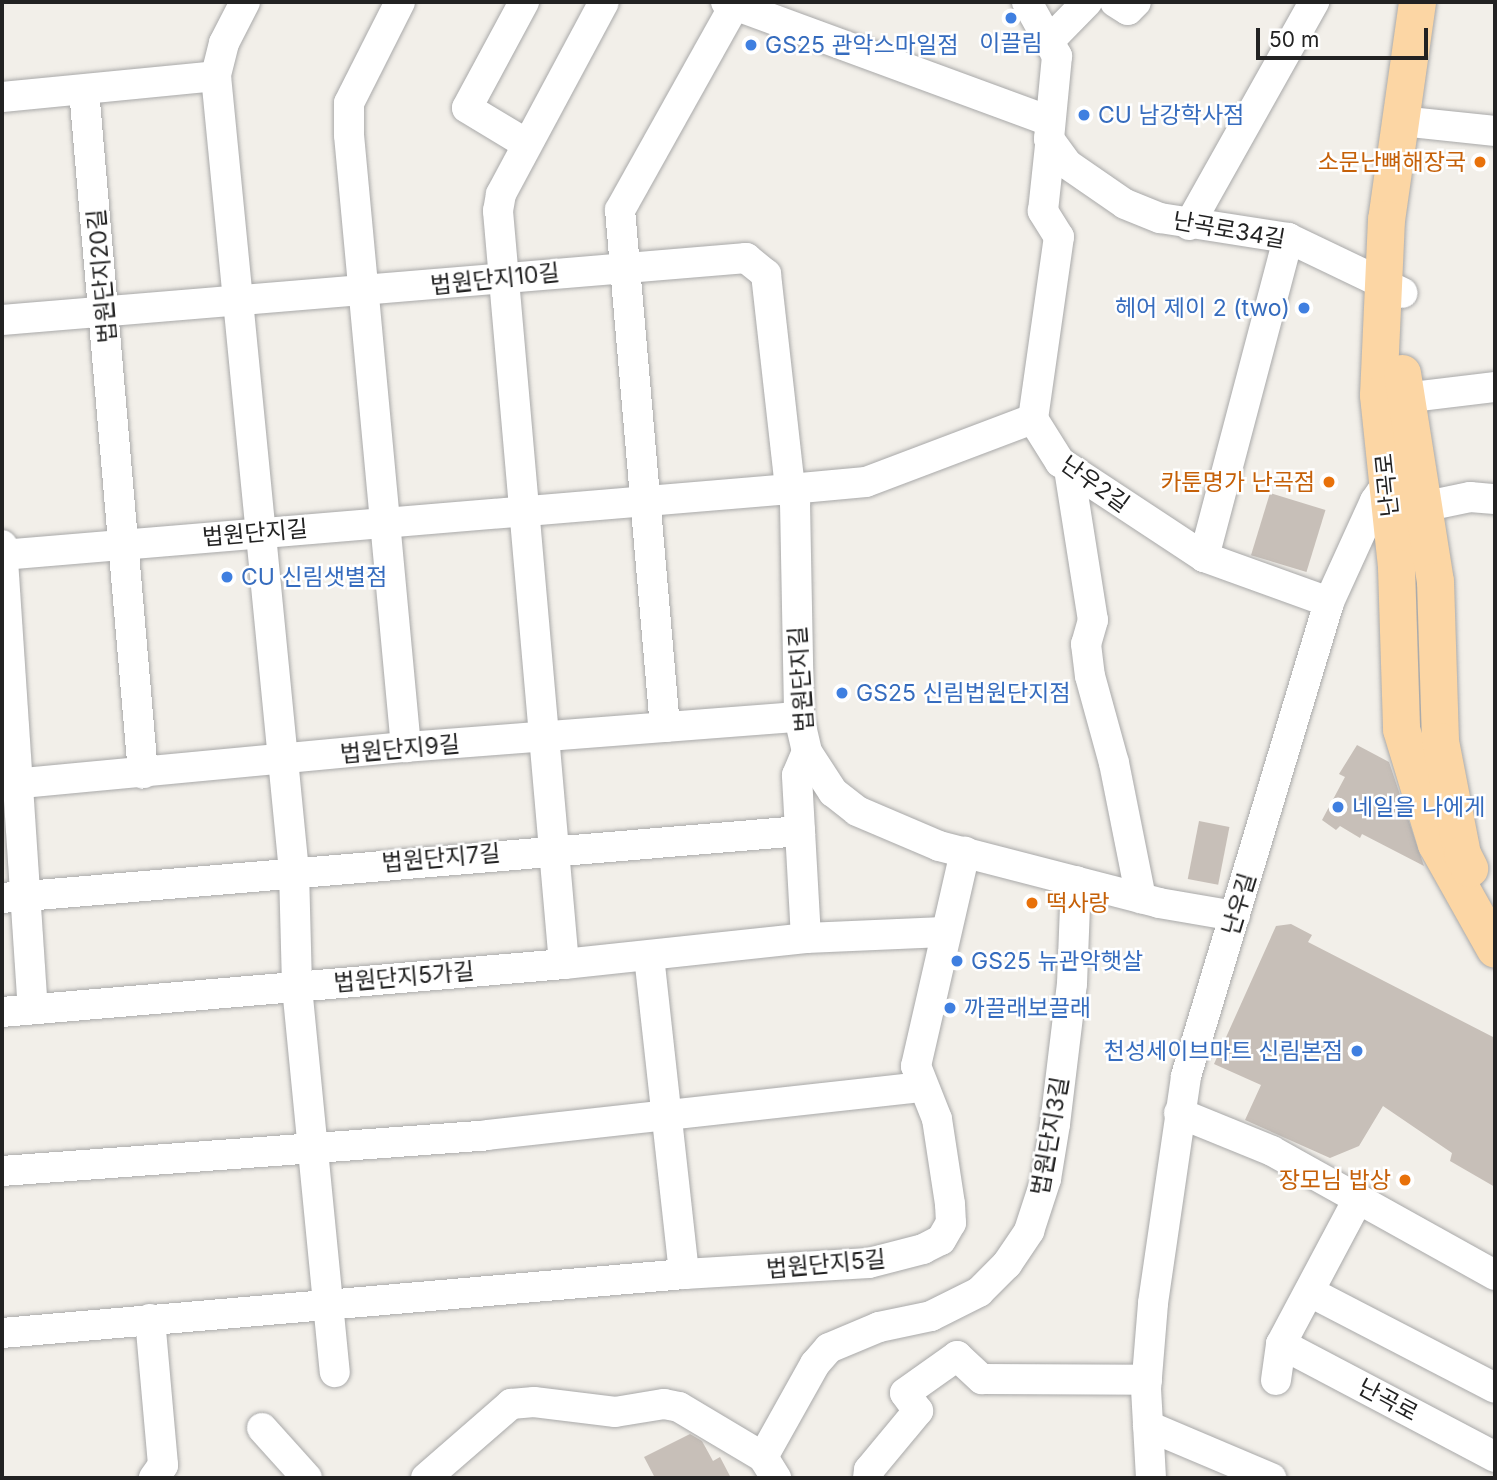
<!DOCTYPE html>
<meta charset="utf-8">
<style>
body{margin:0}
#map{position:relative;width:1497px;height:1480px;overflow:hidden;background:#f2efe9;font-family:Inter,"Noto Sans KR",sans-serif}
div>[style]{position:absolute}
[style*='--x']{left:calc(var(--x)*1px);top:calc(var(--y)*1px);width:calc(var(--w)*1px);rotate:calc(var(--a)*1deg)}
.building>*{inset:0;background:#c7bfb8;transform-origin:0 0}
.roads{filter:drop-shadow(0 0 2px #a9a9a9) drop-shadow(0 0 2px #a9a9a9)}
.minor>*{height:30px;margin:-15px;padding:0 15px;transform-origin:15px;border-radius:15px;background:#fff}
.major>*{height:37px;margin:-18.5px;padding:0 18.5px;transform-origin:18.5px;border-radius:18.5px;background:#fcd6a4}
.dots>*{width:19px;height:19px;translate:-50% -50%;box-sizing:border-box;border:4px solid #fff;border-radius:50%}
span{translate:-50% -50%;white-space:nowrap;text-align:center;line-height:1.15;-webkit-text-stroke:5px #fff;paint-order:stroke}
.shop-label{font-size:23px;color:#366cbe}
.left{translate:0 -50%;text-align:left}
.right{translate:-100% -50%;text-align:right}
.food-label{font-size:23px;color:#c56008}
.street-label{font-size:23px;color:#222}
.frame{position:absolute;inset:0;border:4px solid #222;pointer-events:none}
.scale{position:absolute;left:1256px;top:28px;width:172px;height:32px;box-sizing:border-box;border:4px solid #222;border-top:0;padding-left:9px;font-size:21px;line-height:24px;white-space:nowrap;color:#222;-webkit-text-stroke:5px #fff;paint-order:stroke}
</style>
<div id="map">
<div class="building">
<div style="left:1270px;top:493px;width:58px;height:65px;rotate:17deg"></div>
<div style="clip-path:polygon(1357px 745px,1389px 762px,1424px 866px,1362px 834px,1360px 838px,1340px 826px,1336px 830px,1322px 820px,1345px 777px,1339px 774px)"></div>
<div style="left:1199px;top:821px;width:31px;height:59px;rotate:11deg"></div>
<div style="clip-path:polygon(1291px 924px,1312px 935px,1308px 942px,1495px 1038px,1495px 1187px,1450px 1161px,1452px 1153px,1383px 1106px,1359px 1146px,1330px 1158px,1245px 1120px,1261px 1085px,1214px 1064px,1276px 926px)"></div>
<div style="clip-path:polygon(690px 1434px,702px 1441px,713px 1461px,720px 1457px,731px 1478px,655px 1478px,644px 1457px)"></div>
</div>
<div class="roads">
<div class="minor">
<div style="--x:245;--y:2;--w:46;--a:117.1"></div>
<div style="--x:224;--y:43;--w:34;--a:104"></div>
<div style="--x:216;--y:76;--w:799;--a:84.4"></div>
<div style="--x:294;--y:871;--w:116;--a:88.5"></div>
<div style="--x:297;--y:987;--w:387;--a:84.4"></div>
<div style="--x:400;--y:2;--w:113;--a:116.8"></div>
<div style="--x:349;--y:103;--w:32;--a:90"></div>
<div style="--x:349;--y:135;--w:615;--a:84.68"></div>
<div style="--x:524;--y:2;--w:120;--a:118.3"></div>
<div style="--x:467;--y:108;--w:70;--a:31"></div>
<div style="--x:726;--y:2;--w:345;--a:20.2"></div>
<div style="--x:1027;--y:2;--w:62;--a:60.9"></div>
<div style="--x:1057;--y:56;--w:83;--a:95.5"></div>
<div style="--x:1049;--y:139;--w:31;--a:54"></div>
<div style="--x:1067;--y:164;--w:70;--a:34.6"></div>
<div style="--x:1125;--y:204;--w:38;--a:22"></div>
<div style="--x:1160;--y:218;--w:130;--a:8.9"></div>
<div style="--x:1288;--y:238;--w:127;--a:25.6"></div>
<div style="--x:1115;--y:2;--w:15;--a:32"></div>
<div style="--x:1128;--y:10;--w:11;--a:-45"></div>
<div style="--x:1048;--y:42;--w:56;--a:-45.7"></div>
<div style="--x:84;--y:90;--w:686;--a:85.06"></div>
<div style="--x:2;--y:97;--w:215;--a:-5.6"></div>
<div style="--x:1419;--y:123;--w:76;--a:6"></div>
<div style="--x:1189;--y:225;--w:256;--a:-60.7"></div>
<div style="--x:2;--y:320;--w:747;--a:-4.76"></div>
<div style="--x:746;--y:258;--w:26;--a:39"></div>
<div style="--x:766;--y:274;--w:216;--a:83.6"></div>
<div style="--x:790;--y:489;--w:76;--a:-5.3"></div>
<div style="--x:866;--y:482;--w:178;--a:-20.7"></div>
<div style="--x:1033;--y:419;--w:51;--a:57.9"></div>
<div style="--x:1060;--y:462;--w:173;--a:33.4"></div>
<div style="--x:1204;--y:557;--w:133;--a:19.8"></div>
<div style="--x:1403;--y:398;--w:93;--a:-6.8"></div>
<div style="--x:1033;--y:419;--w:184;--a:-81.9"></div>
<div style="--x:1059;--y:237;--w:31;--a:-122"></div>
<div style="--x:1043;--y:211;--w:66;--a:-83.9"></div>
<div style="--x:1069;--y:469;--w:153;--a:81"></div>
<div style="--x:1093;--y:620;--w:25;--a:106"></div>
<div style="--x:1086;--y:644;--w:32;--a:83"></div>
<div style="--x:1090;--y:676;--w:90;--a:74.6"></div>
<div style="--x:1114;--y:763;--w:138;--a:78.7"></div>
<div style="--x:1422;--y:507;--w:49;--a:-11.8"></div>
<div style="--x:1470;--y:497;--w:25;--a:5"></div>
<div style="--x:2;--y:545;--w:465;--a:86.2"></div>
<div style="--x:2;--y:555;--w:791;--a:-4.79"></div>
<div style="--x:790;--y:489;--w:15;--a:70"></div>
<div style="--x:795;--y:503;--w:214;--a:88.9"></div>
<div style="--x:799;--y:717;--w:36;--a:77"></div>
<div style="--x:807;--y:752;--w:48;--a:57"></div>
<div style="--x:833;--y:792;--w:31;--a:38"></div>
<div style="--x:857;--y:811;--w:89;--a:23.1"></div>
<div style="--x:939;--y:846;--w:227;--a:14.5"></div>
<div style="--x:1159;--y:903;--w:77;--a:9.7"></div>
<div style="--x:1204;--y:557;--w:330;--a:-75.2"></div>
<div style="--x:665;--y:727;--w:519;--a:-94.97"></div>
<div style="--x:620;--y:210;--w:234;--a:-60.8"></div>
<div style="--x:2;--y:785;--w:406;--a:-5.4"></div>
<div style="--x:406;--y:747;--w:394;--a:-4.4"></div>
<div style="--x:2;--y:898;--w:801;--a:-4.8"></div>
<div style="--x:806;--y:938;--w:163;--a:-93.2"></div>
<div style="--x:797;--y:775;--w:25;--a:-67"></div>
<div style="--x:649;--y:956;--w:320;--a:83.7"></div>
<div style="--x:564;--y:964;--w:756;--a:-95.01"></div>
<div style="--x:498;--y:211;--w:17;--a:-80"></div>
<div style="--x:501;--y:194;--w:218;--a:-61.8"></div>
<div style="--x:2;--y:1012;--w:564;--a:-4.88"></div>
<div style="--x:564;--y:964;--w:243;--a:-6.1"></div>
<div style="--x:806;--y:938;--w:138;--a:-2.5"></div>
<div style="--x:1179;--y:1113;--w:100;--a:22.2"></div>
<div style="--x:1272;--y:1151;--w:255;--a:29.1"></div>
<div style="--x:2;--y:1171;--w:486;--a:-4.2"></div>
<div style="--x:487;--y:1135;--w:437;--a:-6.3"></div>
<div style="--x:1310;--y:1292;--w:208;--a:27.4"></div>
<div style="--x:150;--y:1319;--w:147;--a:84.9"></div>
<div style="--x:163;--y:1465;--w:16;--a:125"></div>
<div style="--x:2;--y:1333;--w:685;--a:-4.94"></div>
<div style="--x:684;--y:1274;--w:185;--a:-3.4"></div>
<div style="--x:869;--y:1263;--w:56;--a:-14.5"></div>
<div style="--x:923;--y:1249;--w:20;--a:-27"></div>
<div style="--x:941;--y:1240;--w:20;--a:-60"></div>
<div style="--x:951;--y:1223;--w:19;--a:-93"></div>
<div style="--x:950;--y:1204;--w:86;--a:-98.7"></div>
<div style="--x:937;--y:1119;--w:57;--a:-111.6"></div>
<div style="--x:916;--y:1066;--w:220;--a:-77.1"></div>
<div style="--x:1281;--y:1344;--w:242;--a:27.8"></div>
<div style="--x:1276;--y:1380;--w:36;--a:-82"></div>
<div style="--x:1281;--y:1344;--w:162;--a:-62"></div>
<div style="--x:1148;--y:1426;--w:134;--a:22.9"></div>
<div style="--x:262;--y:1428;--w:67;--a:48"></div>
<div style="--x:763;--y:1457;--w:107;--a:-60.8"></div>
<div style="--x:815;--y:1364;--w:21;--a:-49"></div>
<div style="--x:829;--y:1348;--w:54;--a:-22.8"></div>
<div style="--x:879;--y:1327;--w:53;--a:-11.9"></div>
<div style="--x:931;--y:1316;--w:54;--a:-26.6"></div>
<div style="--x:979;--y:1292;--w:40;--a:-45"></div>
<div style="--x:1007;--y:1264;--w:40;--a:-56"></div>
<div style="--x:1029;--y:1231;--w:55;--a:-71.9"></div>
<div style="--x:1046;--y:1179;--w:56;--a:-80.7"></div>
<div style="--x:1055;--y:1124;--w:141;--a:-83.1"></div>
<div style="--x:1072;--y:984;--w:103;--a:-87.8"></div>
<div style="--x:426;--y:1478;--w:113;--a:-41"></div>
<div style="--x:511;--y:1404;--w:23;--a:-5"></div>
<div style="--x:534;--y:1402;--w:82;--a:7"></div>
<div style="--x:615;--y:1412;--w:50;--a:-9.3"></div>
<div style="--x:664;--y:1404;--w:15;--a:11"></div>
<div style="--x:679;--y:1407;--w:98;--a:30.8"></div>
<div style="--x:763;--y:1457;--w:25;--a:58"></div>
<div style="--x:868;--y:1478;--w:8;--a:-83"></div>
<div style="--x:869;--y:1470;--w:77;--a:-50.3"></div>
<div style="--x:918;--y:1411;--w:22;--a:-126"></div>
<div style="--x:905;--y:1393;--w:64;--a:-35.4"></div>
<div style="--x:957;--y:1356;--w:34;--a:43"></div>
<div style="--x:982;--y:1379;--w:165;--a:0.3"></div>
<div style="--x:1151;--y:1478;--w:89;--a:-93.2"></div>
<div style="--x:1146;--y:1389;--w:86;--a:-85.3"></div>
<div style="--x:1153;--y:1303;--w:229;--a:-81.7"></div>
<div style="--x:1186;--y:1076;--w:495;--a:-73.2"></div>
<div style="--x:1329;--y:602;--w:111;--a:-65.5"></div>
<div style="--x:1375;--y:501;--w:33;--a:-55"></div>
</div>
<div class="major">
<div style="--x:1417;--y:2;--w:219;--a:98.1"></div>
<div style="--x:1386;--y:219;--w:176;--a:92.6"></div>
<div style="--x:1378;--y:395;--w:173;--a:84"></div>
<div style="--x:1396;--y:567;--w:162;--a:88.2"></div>
<div style="--x:1401;--y:729;--w:120;--a:73.1"></div>
<div style="--x:1436;--y:844;--w:120;--a:60.7"></div>
<div style="--x:1402;--y:373;--w:211;--a:81"></div>
<div style="--x:1435;--y:581;--w:160;--a:88.2"></div>
<div style="--x:1440;--y:741;--w:115;--a:79"></div>
<div style="--x:1462;--y:854;--w:16;--a:63"></div>
</div>
</div>
<div class="dots">
<div style="left:1011px;top:18px;background:#3f7fe0"></div>
<div style="left:751px;top:45px;background:#3f7fe0"></div>
<div style="left:1084px;top:115px;background:#3f7fe0"></div>
<div style="left:1480px;top:162px;background:#e8710a"></div>
<div style="left:1304px;top:308px;background:#3f7fe0"></div>
<div style="left:1329px;top:482px;background:#e8710a"></div>
<div style="left:227px;top:577px;background:#3f7fe0"></div>
<div style="left:842px;top:693px;background:#3f7fe0"></div>
<div style="left:1338px;top:807px;background:#3f7fe0"></div>
<div style="left:1032px;top:903px;background:#e8710a"></div>
<div style="left:957px;top:961px;background:#3f7fe0"></div>
<div style="left:950px;top:1008px;background:#3f7fe0"></div>
<div style="left:1357px;top:1051px;background:#3f7fe0"></div>
<div style="left:1405px;top:1180px;background:#e8710a"></div>
</div>
<div class="shop-label">
<span style="left:1011px;top:43px">이끌림</span>
<span class="left" style="left:765px;top:45px">GS25 관악스마일점</span>
<span class="left" style="left:1098px;top:115px">CU 남강학사점</span>
<span class="right" style="left:1290px;top:308px">헤어 제이 2 (two)</span>
<span class="left" style="left:241px;top:577px">CU 신림샛별점</span>
<span class="left" style="left:856px;top:693px">GS25 신림법원단지점</span>
<span class="left" style="left:1352px;top:807px">네일을 나에게</span>
<span class="left" style="left:971px;top:961px">GS25 뉴관악햇살</span>
<span class="left" style="left:964px;top:1008px">까끌래보끌래</span>
<span class="right" style="left:1343px;top:1051px">천성세이브마트 신림본점</span>
</div>
<div class="food-label">
<span class="right" style="left:1466px;top:162px">소문난뼈해장국</span>
<span class="right" style="left:1315px;top:482px">카툰명가 난곡점</span>
<span class="left" style="left:1046px;top:903px">떡사랑</span>
<span class="right" style="left:1391px;top:1180px">장모님 밥상</span>
</div>
<div class="street-label">
<span style="left:1229px;top:230px;rotate:10deg">난곡로34길</span>
<span style="left:102px;top:276px;rotate:-95deg">법원단지20길</span>
<span style="left:495px;top:279px;rotate:-6deg">법원단지10길</span>
<span style="left:1095px;top:484px;rotate:36deg">난우2길</span>
<span style="left:1387px;top:485px;rotate:-96deg">난곡로</span>
<span style="left:255px;top:533px;rotate:-5deg">법원단지길</span>
<span style="left:801px;top:679px;rotate:-94deg">법원단지길</span>
<span style="left:400px;top:749px;rotate:-5deg">법원단지9길</span>
<span style="left:441px;top:858px;rotate:-5deg">법원단지7길</span>
<span style="left:1239px;top:904px;rotate:-73deg">난우길</span>
<span style="left:404px;top:977px;rotate:-5deg">법원단지5가길</span>
<span style="left:1050px;top:1136px;rotate:-80deg">법원단지3길</span>
<span style="left:826px;top:1264px;rotate:-5deg">법원단지5길</span>
<span style="left:1388px;top:1400px;rotate:28deg">난곡로</span>
</div>
<div class="frame"></div>
<div class="scale">50 m</div>
</div>
